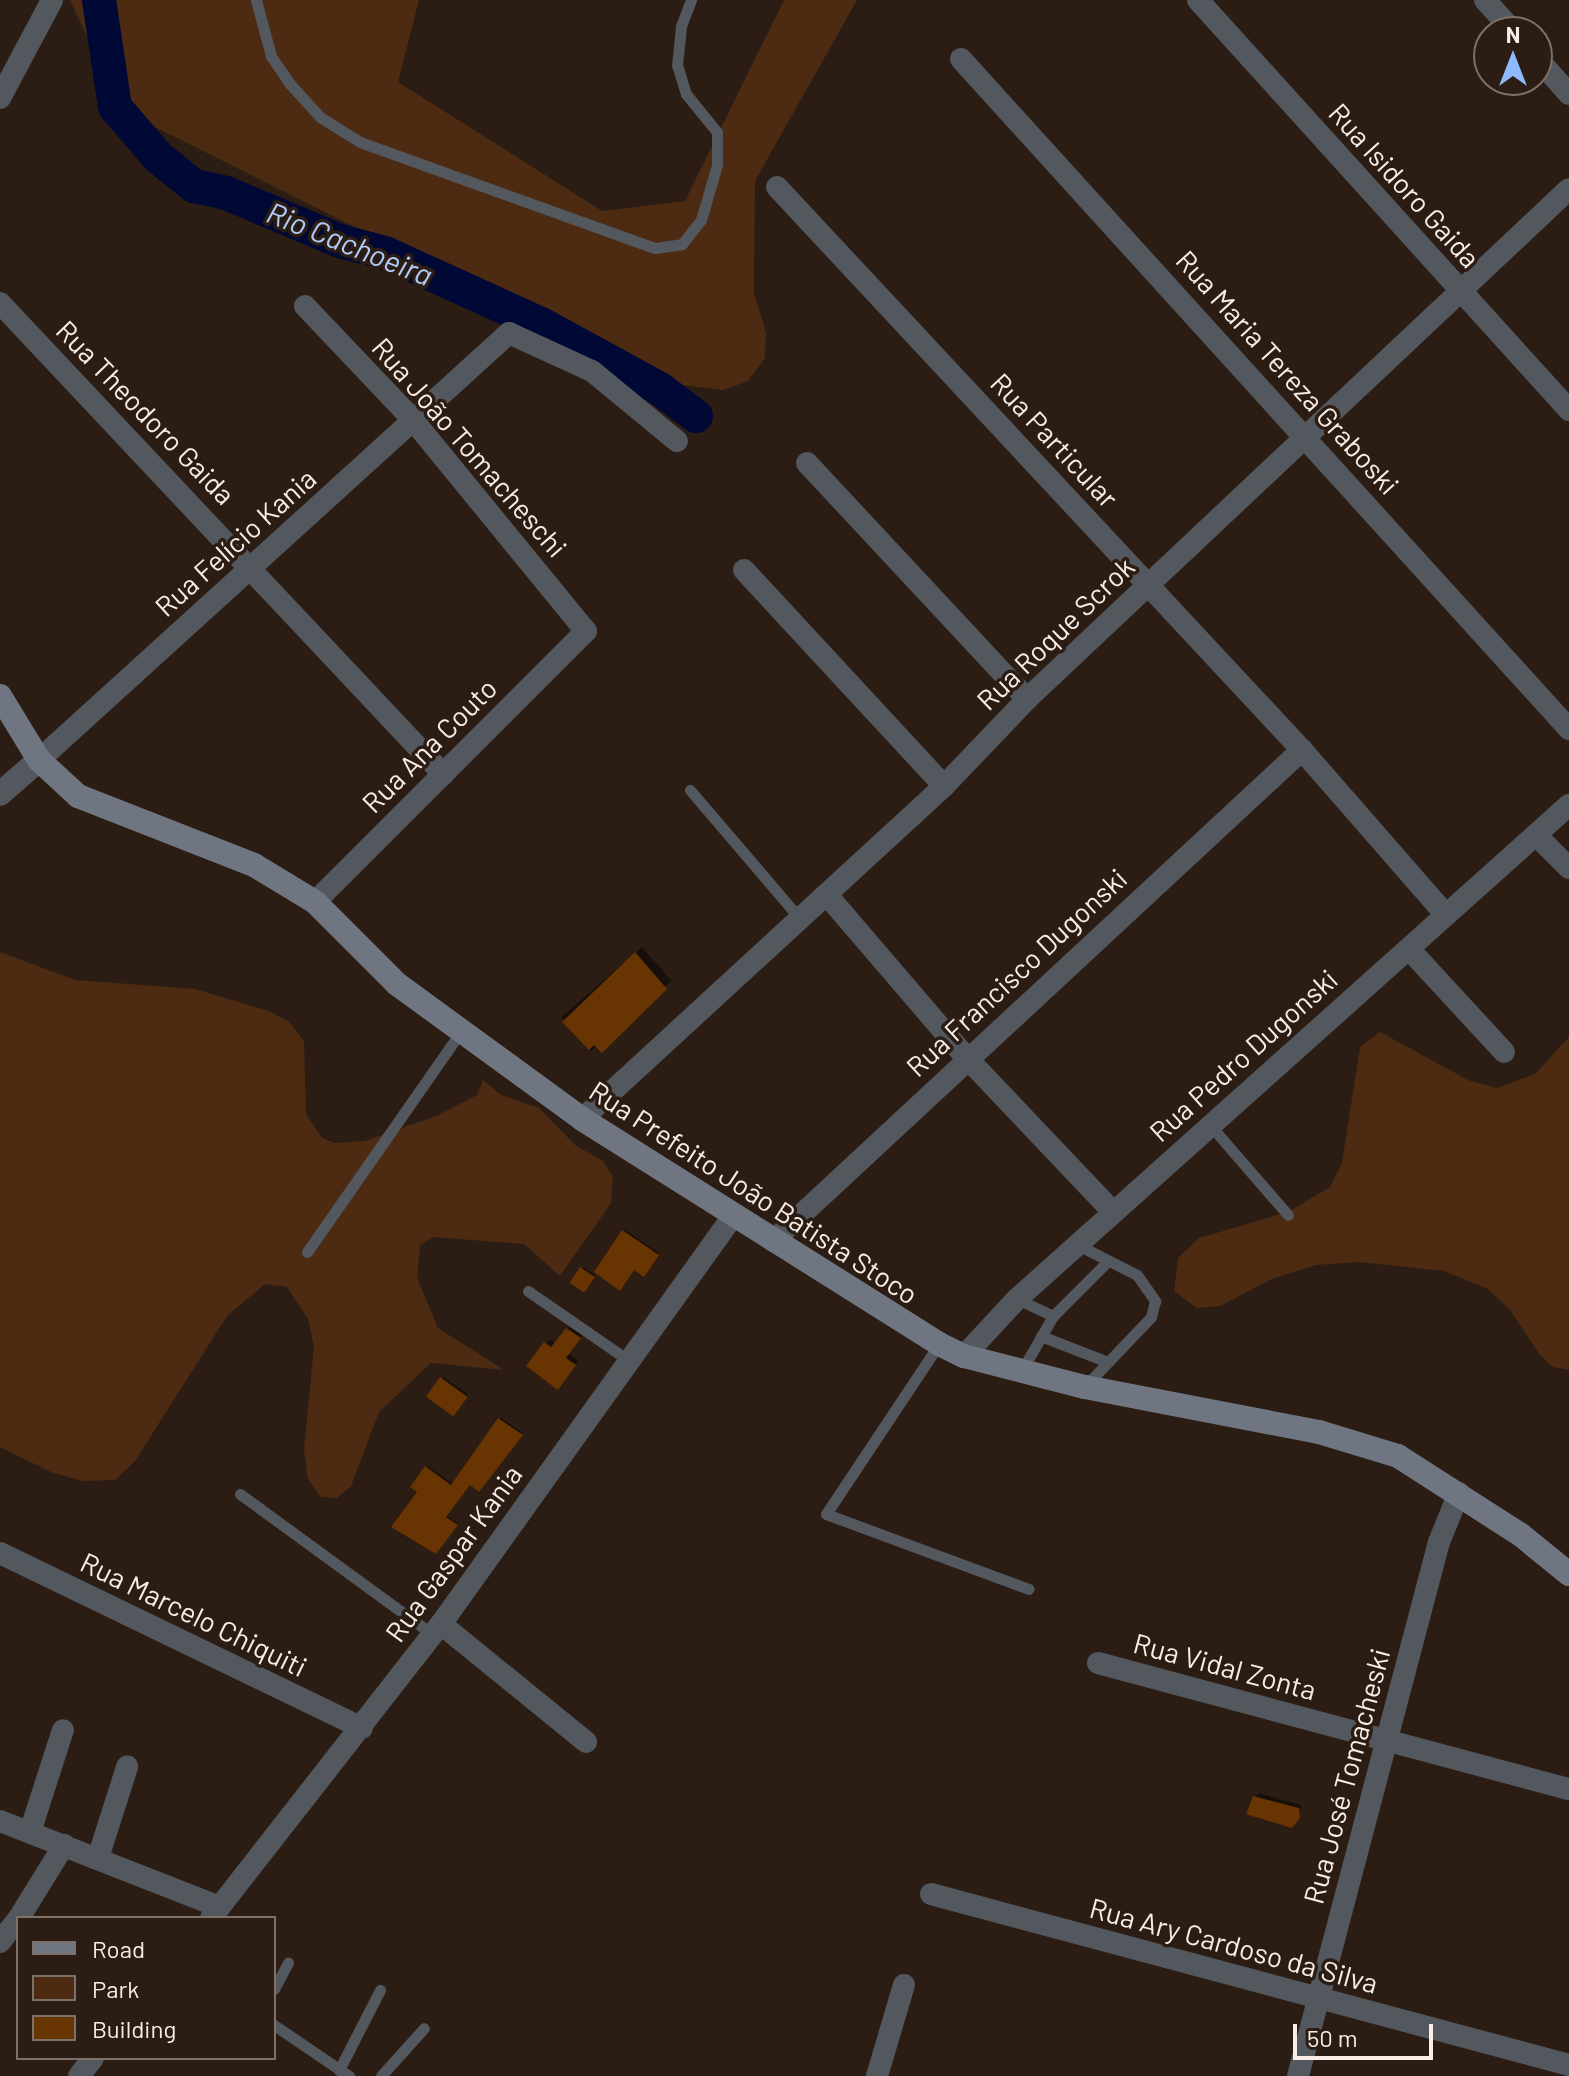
<!DOCTYPE html>
<meta charset="utf-8">
<style>
body{margin:0}
#map{position:relative;width:1569px;height:2076px;overflow:hidden;background:#2b1d13;font-family:Barlow,sans-serif}
div>[style]{position:absolute}
[style*='--x']{left:calc(var(--x)*1px);top:calc(var(--y)*1px);width:calc(var(--w)*1px);rotate:calc(var(--a)*1deg)}
.green>*{inset:0;background:#4c2b12}
.shadow>*{inset:0;background:#0007;transform-origin:0 0}
.river>*{height:34px;margin:-17px;padding:0 17px;transform-origin:17px;border-radius:17px;background:#000836}
.building>*{inset:0;background:#683401;transform-origin:0 0}
.service>*{height:11px;margin:-5.5px;padding:0 5.5px;transform-origin:5.5px;border-radius:5.5px;background:#53575e}
.minor>*{height:22px;margin:-11px;padding:0 11px;transform-origin:11px;border-radius:11px;background:#53575e}
.tertiary>*{height:24px;margin:-12px;padding:0 12px;transform-origin:12px;border-radius:12px;background:#53575e}
.secondary>*{height:24px;margin:-12px;padding:0 12px;transform-origin:12px;border-radius:12px;background:#6f7681}
span{translate:-50% -50%;white-space:nowrap;text-align:center;line-height:1.15;-webkit-text-stroke:7px #2b1d13;paint-order:stroke}
.street-label{font-size:28px;color:#f8eee7}
.water-label{font-size:30px;color:#afcbfb;font-style:italic}
.legend{position:absolute;left:16px;top:1916px;width:260px;height:144px;box-sizing:border-box;background:#2b1d13;border:2px solid #7d7168;margin:0;padding:10px 14px;list-style:none;font-size:24px;color:#f8eee7}
.legend li{display:flex;align-items:center;gap:16px;height:40px}
.legend b{width:40px;border:2px solid #7d7168}
.north{position:absolute;left:1473px;top:16px;width:80px;height:80px;box-sizing:border-box;background:#2b1d13;border:2px solid #7d7168;border-radius:50%;rotate:0deg;font-size:22px;font-weight:700;line-height:32px;text-align:center;color:#f8eee7}
.north::after{content:'';display:block;margin:auto;width:28px;height:36px;background:#90b8fd;clip-path:polygon(50% 0,100% 100%,50% 72%,0 100%)}
.scale{position:absolute;left:1293px;top:2024px;width:140px;height:36px;box-sizing:border-box;border:4px solid #f8eee7;border-top:0;padding-left:10px;font-size:24px;line-height:28px;white-space:nowrap;color:#f8eee7;-webkit-text-stroke:6px #2b1d13;paint-order:stroke}
</style>
<div id="map">
<div class="green">
<div style="clip-path:polygon(70px 0,419px 0,398px 82px,602px 211px,685px 201px,784px 0,857px 0,755px 181px,754px 293px,766px 333px,765px 358px,748px 381px,723px 390px,674px 384px,628px 364px,149px 124px,131px 109px,100px 64px)"></div>
<div style="clip-path:polygon(0 952px,75px 980px,195px 989px,269px 1011px,289px 1022px,304px 1041px,306px 1114px,322px 1138px,335px 1143px,365px 1141px,436px 1116px,477px 1095px,483px 1080px,501px 1095px,539px 1108px,575px 1145px,603px 1161px,613px 1177px,611px 1203px,560px 1276px,524px 1244px,433px 1237px,420px 1245px,417px 1278px,438px 1328px,504px 1370px,431px 1363px,379px 1412px,351px 1486px,337px 1498px,321px 1497px,308px 1479px,304px 1450px,314px 1346px,308px 1319px,287px 1287px,265px 1284px,227px 1316px,135px 1461px,115px 1480px,82px 1481px,51px 1472px,0 1447px)"></div>
<div style="clip-path:polygon(1380px 1032px,1470px 1081px,1497px 1088px,1535px 1074px,1569px 1037px,1569px 1370px,1553px 1367px,1540px 1355px,1510px 1310px,1488px 1289px,1444px 1271px,1358px 1262px,1316px 1265px,1272px 1279px,1220px 1306px,1197px 1308px,1174px 1291px,1178px 1258px,1199px 1238px,1288px 1212px,1330px 1187px,1342px 1163px,1360px 1047px)"></div>
</div>
<div class="shadow">
<div style="left:642px;top:947px;width:45px;height:107px;rotate:49deg"></div>
<div style="clip-path:polygon(625px 1230px,659px 1253px,644px 1275px,634px 1268px,597px 1272px,583px 1290px,572px 1282px,583px 1267px,595px 1275px)"></div>
<div style="clip-path:polygon(571px 1325px,584px 1333px,568px 1353px,578px 1361px,561px 1383px,529px 1366px,550px 1339px,556px 1344px)"></div>
<div style="left:443px;top:1377px;width:30px;height:23px;rotate:34deg"></div>
<div style="clip-path:polygon(501px 1418px,523px 1433px,480px 1488px,470px 1483px,446px 1515px,457px 1523px,436px 1552px,420px 1491px,413px 1486px,428px 1466px,454px 1485px)"></div>
<div style="clip-path:polygon(1259px 1793px,1301px 1805px,1295px 1822px,1255px 1797px)"></div>
</div>
<div class="river">
<div style="--x:99;--y:0;--w:108;--a:81.5"></div>
<div style="--x:115;--y:107;--w:66;--a:49.3"></div>
<div style="--x:158;--y:157;--w:46;--a:38.9"></div>
<div style="--x:194;--y:186;--w:33;--a:12"></div>
<div style="--x:226;--y:193;--w:124;--a:22.8"></div>
<div style="--x:340;--y:241;--w:47;--a:14.9"></div>
<div style="--x:385;--y:253;--w:171;--a:24.5"></div>
<div style="--x:541;--y:324;--w:136;--a:28.6"></div>
<div style="--x:660;--y:389;--w:45;--a:36.9"></div>
</div>
<div class="building">
<div style="clip-path:polygon(635px 952px,667px 989px,602px 1053px,594px 1045px,589px 1050px,562px 1022px)"></div>
<div style="clip-path:polygon(622px 1230px,659px 1255px,644px 1277px,634px 1270px,620px 1291px,594px 1272px)"></div>
<div style="left:580px;top:1267px;width:18px;height:19px;rotate:34deg"></div>
<div style="clip-path:polygon(566px 1328px,581px 1338px,566px 1358px,576px 1365px,558px 1390px,526px 1366px,544px 1342px,551px 1347px)"></div>
<div style="left:440px;top:1377px;width:34px;height:24px;rotate:36deg"></div>
<div style="clip-path:polygon(498px 1418px,523px 1435px,479px 1492px,470px 1485px,446px 1517px,458px 1525px,436px 1554px,391px 1527px,417px 1492px,410px 1487px,425px 1466px,451px 1485px)"></div>
<div style="clip-path:polygon(1253px 1796px,1299px 1808px,1300px 1818px,1292px 1828px,1246px 1814px)"></div>
</div>
<div class="service">
<div style="--x:256;--y:0;--w:58;--a:75"></div>
<div style="--x:271;--y:56;--w:34;--a:56"></div>
<div style="--x:290;--y:84;--w:45;--a:47.7"></div>
<div style="--x:320;--y:117;--w:47;--a:32"></div>
<div style="--x:360;--y:142;--w:313;--a:19.8"></div>
<div style="--x:655;--y:248;--w:27;--a:-8"></div>
<div style="--x:682;--y:244;--w:31;--a:-52"></div>
<div style="--x:701;--y:220;--w:57;--a:-73.8"></div>
<div style="--x:717;--y:165;--w:33;--a:-90"></div>
<div style="--x:717;--y:132;--w:49;--a:-129.2"></div>
<div style="--x:686;--y:94;--w:30;--a:-107"></div>
<div style="--x:677;--y:65;--w:39;--a:-84"></div>
<div style="--x:681;--y:26;--w:28;--a:-69"></div>
<div style="--x:690;--y:790;--w:170;--a:49.5"></div>
<div style="--x:1210;--y:1125;--w:119;--a:49.1"></div>
<div style="--x:1078;--y:1245;--w:66;--a:27"></div>
<div style="--x:1137;--y:1275;--w:32;--a:55"></div>
<div style="--x:1155;--y:1301;--w:16;--a:104"></div>
<div style="--x:1151;--y:1317;--w:95;--a:133.7"></div>
<div style="--x:307;--y:1252;--w:269;--a:-55.1"></div>
<div style="--x:528;--y:1291;--w:121;--a:34.6"></div>
<div style="--x:1017;--y:1299;--w:40;--a:25"></div>
<div style="--x:1041;--y:1336;--w:72;--a:21.2"></div>
<div style="--x:939;--y:1344;--w:204;--a:123.6"></div>
<div style="--x:826;--y:1514;--w:216;--a:20.3"></div>
<div style="--x:1022;--y:1370;--w:62;--a:-60.1"></div>
<div style="--x:1053;--y:1316;--w:78;--a:-45"></div>
<div style="--x:240;--y:1494;--w:238;--a:36.1"></div>
<div style="--x:274;--y:1989;--w:30;--a:-62"></div>
<div style="--x:274;--y:2025;--w:91;--a:34.2"></div>
<div style="--x:339;--y:2070;--w:90;--a:-62.9"></div>
<div style="--x:381;--y:2076;--w:64;--a:-48.1"></div>
</div>
<div class="minor">
<div style="--x:1198;--y:0;--w:553;--a:47.86"></div>
<div style="--x:1485;--y:0;--w:43;--a:47.8"></div>
<div style="--x:1537;--y:58;--w:48;--a:48.4"></div>
<div style="--x:961;--y:59;--w:905;--a:47.78"></div>
<div style="--x:0;--y:98;--w:111;--a:-62"></div>
<div style="--x:777;--y:187;--w:770;--a:47"></div>
<div style="--x:1302;--y:750;--w:219;--a:48.9"></div>
<div style="--x:0;--y:303;--w:647;--a:46.75"></div>
<div style="--x:305;--y:306;--w:157;--a:46.5"></div>
<div style="--x:413;--y:420;--w:273;--a:50.7"></div>
<div style="--x:586;--y:631;--w:383;--a:135"></div>
<div style="--x:807;--y:463;--w:323;--a:47"></div>
<div style="--x:744;--y:570;--w:294;--a:47.2"></div>
<div style="--x:39;--y:760;--w:635;--a:-42.26"></div>
<div style="--x:509;--y:333;--w:91;--a:24.6"></div>
<div style="--x:592;--y:371;--w:110;--a:39.5"></div>
<div style="--x:1536;--y:835;--w:47;--a:45"></div>
<div style="--x:827;--y:895;--w:213;--a:49.4"></div>
<div style="--x:966;--y:1057;--w:214;--a:46.5"></div>
<div style="--x:1409;--y:949;--w:140;--a:47.3"></div>
<div style="--x:582;--y:1119;--w:492;--a:-42.6"></div>
<div style="--x:944;--y:786;--w:120;--a:-46.3"></div>
<div style="--x:1027;--y:699;--w:744;--a:-43.26"></div>
<div style="--x:773;--y:1241;--w:722;--a:-42.87"></div>
<div style="--x:964;--y:1356;--w:78;--a:-47.1"></div>
<div style="--x:1017;--y:1299;--w:741;--a:-41.83"></div>
<div style="--x:0;--y:1553;--w:402;--a:25.8"></div>
<div style="--x:441;--y:1624;--w:187;--a:39.1"></div>
<div style="--x:1098;--y:1663;--w:488;--a:15"></div>
<div style="--x:0;--y:1821;--w:236;--a:21.4"></div>
<div style="--x:30;--y:1832;--w:107;--a:-72.1"></div>
<div style="--x:98;--y:1858;--w:96;--a:-72.3"></div>
<div style="--x:931;--y:1894;--w:661;--a:15"></div>
<div style="--x:19;--y:1918;--w:86;--a:-58.3"></div>
<div style="--x:211;--y:1918;--w:373;--a:-52"></div>
<div style="--x:441;--y:1624;--w:502;--a:-54.41"></div>
<div style="--x:0;--y:1942;--w:29;--a:-52"></div>
<div style="--x:79;--y:2076;--w:23;--a:-52"></div>
<div style="--x:877;--y:2076;--w:95;--a:-73.5"></div>
<div style="--x:1298;--y:2076;--w:552;--a:-75.21"></div>
<div style="--x:1439;--y:1542;--w:53;--a:-67.8"></div>
</div>
<div class="tertiary">
<div style="--x:0;--y:794;--w:52;--a:-41.1"></div>
</div>
<div class="secondary">
<div style="--x:0;--y:696;--w:75;--a:58.6"></div>
<div style="--x:39;--y:760;--w:53;--a:42.7"></div>
<div style="--x:78;--y:796;--w:189;--a:21.4"></div>
<div style="--x:254;--y:865;--w:71;--a:31.2"></div>
<div style="--x:315;--y:902;--w:116;--a:45"></div>
<div style="--x:397;--y:984;--w:229;--a:36.1"></div>
<div style="--x:582;--y:1119;--w:422;--a:32.2"></div>
<div style="--x:939;--y:1344;--w:28;--a:26"></div>
<div style="--x:964;--y:1356;--w:125;--a:14.4"></div>
<div style="--x:1085;--y:1387;--w:238;--a:10.9"></div>
<div style="--x:1319;--y:1432;--w:83;--a:16.9"></div>
<div style="--x:1398;--y:1456;--w:146;--a:32.7"></div>
<div style="--x:1521;--y:1535;--w:62;--a:39.1"></div>
</div>
<div class="street-label">
<span style="left:1405px;top:185px;rotate:48deg">Rua Isidoro Gaida</span>
<span style="left:1288px;top:372px;rotate:48deg">Rua Maria Tereza Graboski</span>
<span style="left:146px;top:412px;rotate:46deg">Rua Theodoro Gaida</span>
<span style="left:1055px;top:440px;rotate:47deg">Rua Particular</span>
<span style="left:470px;top:447px;rotate:49deg">Rua João Tomacheschi</span>
<span style="left:235px;top:542px;rotate:-42deg">Rua Felício Kania</span>
<span style="left:1055px;top:633px;rotate:-44deg">Rua Roque Scrok</span>
<span style="left:429px;top:745px;rotate:-45deg">Rua Ana Couto</span>
<span style="left:1016px;top:972px;rotate:-43deg">Rua Francisco Dugonski</span>
<span style="left:1243px;top:1055px;rotate:-42deg">Rua Pedro Dugonski</span>
<span style="left:754px;top:1192px;rotate:33deg">Rua Prefeito João Batista Stoco</span>
<span style="left:453px;top:1553px;rotate:-54deg">Rua Gaspar Kania</span>
<span style="left:194px;top:1614px;rotate:26deg">Rua Marcelo Chiquiti</span>
<span style="left:1225px;top:1666px;rotate:15deg">Rua Vidal Zonta</span>
<span style="left:1346px;top:1776px;rotate:-75deg">Rua José Tomacheski</span>
<span style="left:1234px;top:1945px;rotate:15deg">Rua Ary Cardoso da Silva</span>
</div>
<div class="water-label">
<span style="left:350px;top:243px;rotate:22deg">Rio Cachoeira</span>
</div>
<ul class="legend">
<li><b style="height:10px;background:#6f7681"></b>Road</li>
<li><b style="height:22px;background:#4c2b12"></b>Park</li>
<li><b style="height:22px;background:#683401"></b>Building</li>
</ul>
<div class="north">N</div>
<div class="scale">50 m</div>
</div>
